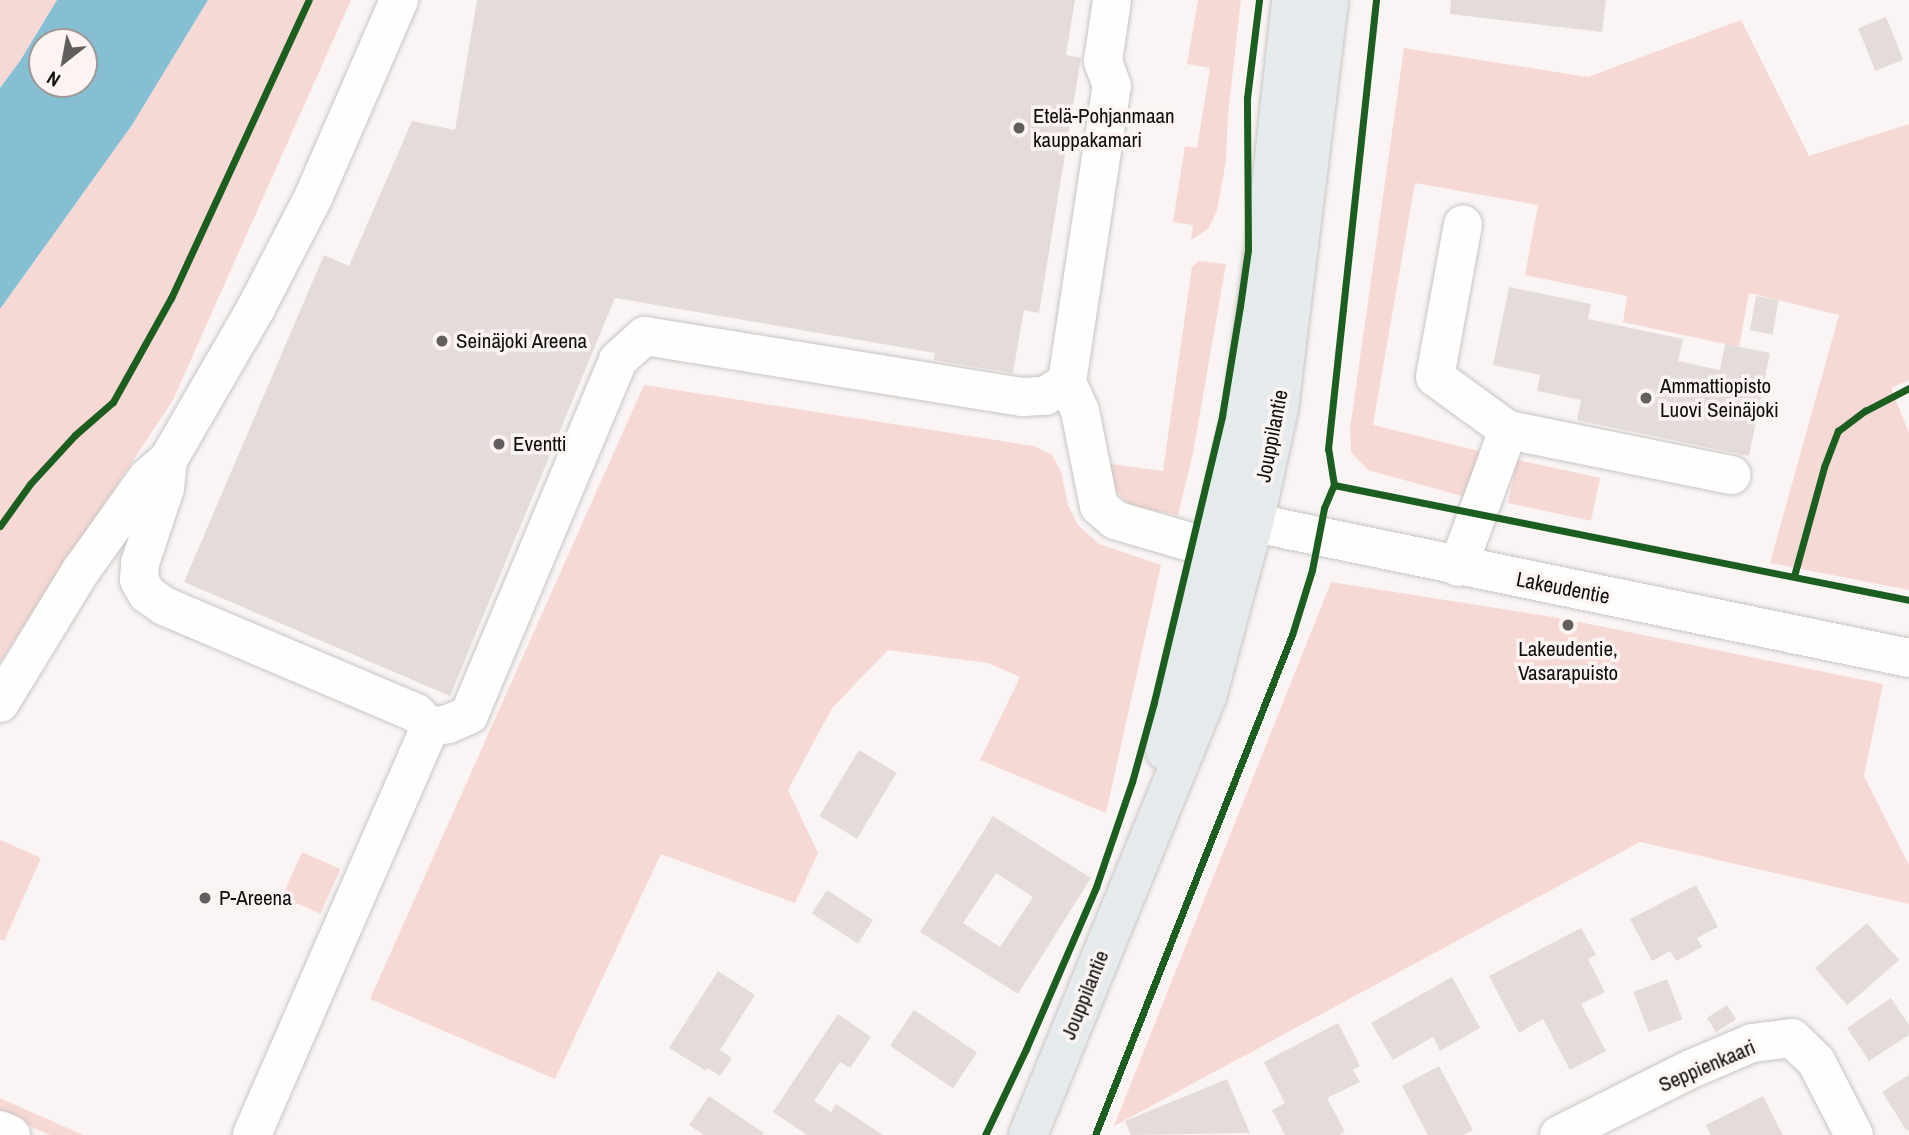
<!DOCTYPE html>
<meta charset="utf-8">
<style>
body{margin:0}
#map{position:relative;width:1909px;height:1135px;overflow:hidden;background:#faf5f4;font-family:"Archivo Narrow",sans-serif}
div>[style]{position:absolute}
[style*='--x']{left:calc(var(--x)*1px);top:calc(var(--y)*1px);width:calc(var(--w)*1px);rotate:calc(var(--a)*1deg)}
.green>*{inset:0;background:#f6d8d4;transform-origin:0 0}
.water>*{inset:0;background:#86bed4}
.building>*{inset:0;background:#e4dcda;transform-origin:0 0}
.roads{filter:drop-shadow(0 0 2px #c8c5c4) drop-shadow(0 0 2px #c8c5c4)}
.minor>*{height:38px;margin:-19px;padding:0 19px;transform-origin:19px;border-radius:19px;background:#fefefd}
.major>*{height:38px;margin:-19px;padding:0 19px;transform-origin:19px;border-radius:19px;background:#e5ebed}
.cycleway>*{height:7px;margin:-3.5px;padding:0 3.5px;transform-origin:3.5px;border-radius:3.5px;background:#1b5e20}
.dots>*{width:19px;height:19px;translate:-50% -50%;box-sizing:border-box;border:4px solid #fcf4f2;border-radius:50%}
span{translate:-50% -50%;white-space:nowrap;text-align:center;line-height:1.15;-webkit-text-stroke:7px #fcf4f2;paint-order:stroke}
.poi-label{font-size:21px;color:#100d0d}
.left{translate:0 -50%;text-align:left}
.street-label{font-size:21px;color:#100d0d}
.north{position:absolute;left:28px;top:28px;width:70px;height:70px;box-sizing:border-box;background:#fcf4f2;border:2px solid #9e9896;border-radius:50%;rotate:211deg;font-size:19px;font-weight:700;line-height:28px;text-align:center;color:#100d0d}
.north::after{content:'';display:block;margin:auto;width:24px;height:32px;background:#625e5e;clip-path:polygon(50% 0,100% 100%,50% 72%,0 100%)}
</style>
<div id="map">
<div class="green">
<div style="clip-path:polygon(0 0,57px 0,20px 61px,0 88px)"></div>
<div style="clip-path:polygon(208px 0,351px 0,173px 400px,0 662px,0 309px,132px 125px)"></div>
<div style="clip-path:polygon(1198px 0,1241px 0,1228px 114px,1226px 161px,1217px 211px,1208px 229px,1191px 240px,1193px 225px,1173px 222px,1185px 146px,1197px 148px,1210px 68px,1187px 64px)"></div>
<div style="clip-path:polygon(1741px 20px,1809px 156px,1909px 124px,1909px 380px,1891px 388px,1909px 433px,1909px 590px,1770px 563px,1839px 315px,1749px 293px,1739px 347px,1623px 322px,1627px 296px,1525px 275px,1538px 205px,1415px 183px,1373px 425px,1479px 451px,1473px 494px,1462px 496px,1368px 470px,1351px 452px,1350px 429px,1404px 48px,1588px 77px)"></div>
<div style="clip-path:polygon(1199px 261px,1226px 264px,1193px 453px,1178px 515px,1131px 506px,1118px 493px,1110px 477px,1110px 464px,1163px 471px,1192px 267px)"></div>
<div style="clip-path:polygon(644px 385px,1034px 446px,1052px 455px,1061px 471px,1068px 505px,1078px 525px,1099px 544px,1161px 565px,1106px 813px,980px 760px,1020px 677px,988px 663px,888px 650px,832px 708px,788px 790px,818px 853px,795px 903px,661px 854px,555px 1079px,370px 999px)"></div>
<div style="left:1517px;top:460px;width:85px;height:44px;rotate:12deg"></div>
<div style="clip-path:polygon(1331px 582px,1565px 619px,1883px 684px,1864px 776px,1909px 865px,1909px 904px,1640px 842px,1114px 1126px)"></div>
<div style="clip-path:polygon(0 840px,41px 858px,4px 941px,0 939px)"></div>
<div style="left:302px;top:852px;width:42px;height:49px;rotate:24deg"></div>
<div style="clip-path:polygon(0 1098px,83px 1135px,50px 1135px,0 1113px)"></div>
</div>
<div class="water">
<div style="clip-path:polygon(evenodd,57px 0,208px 0,132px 125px,0 309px,0 88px,20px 61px,57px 0,42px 42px,84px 42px,84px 84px,42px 84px,42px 42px)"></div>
</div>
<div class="building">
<div style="clip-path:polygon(477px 0,1075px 0,1066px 55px,1081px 58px,1039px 313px,1024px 310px,1013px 373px,934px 360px,935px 353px,615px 298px,450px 696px,184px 582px,324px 255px,349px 266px,412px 121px,455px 130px)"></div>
<div style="clip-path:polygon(1451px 0,1606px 0,1602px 32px,1450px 14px)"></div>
<div style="left:1886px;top:17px;width:46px;height:30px;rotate:68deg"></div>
<div style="clip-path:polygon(1509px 287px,1591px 304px,1588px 319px,1683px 339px,1678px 361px,1720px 370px,1725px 344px,1770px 353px,1749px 456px,1577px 420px,1581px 400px,1537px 391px,1540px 375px,1493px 365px)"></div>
<div style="left:1756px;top:296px;width:23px;height:35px;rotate:10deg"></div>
<div style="left:859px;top:750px;width:44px;height:77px;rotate:31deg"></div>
<div style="clip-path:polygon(evenodd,993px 816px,1091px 878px,1018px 994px,920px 932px,993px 816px,996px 873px,1033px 897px,1000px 947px,963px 923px,996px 873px)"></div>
<div style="clip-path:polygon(1696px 885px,1718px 927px,1697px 938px,1702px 947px,1676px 961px,1670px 951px,1652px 961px,1630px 919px)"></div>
<div style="left:827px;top:890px;width:55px;height:28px;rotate:33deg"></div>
<div style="left:1867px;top:923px;width:49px;height:69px;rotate:49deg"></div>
<div style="clip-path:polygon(1581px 928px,1596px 955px,1588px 959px,1605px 992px,1581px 1004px,1606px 1051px,1570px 1070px,1543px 1019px,1519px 1033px,1489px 976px)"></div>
<div style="clip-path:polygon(718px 971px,755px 995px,720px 1050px,732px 1058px,720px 1076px,708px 1068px,706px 1071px,669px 1048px)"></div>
<div style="clip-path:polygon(1452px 977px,1480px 1028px,1440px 1051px,1433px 1037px,1393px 1060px,1371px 1023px)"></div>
<div style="left:1667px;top:979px;width:43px;height:36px;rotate:69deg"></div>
<div style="clip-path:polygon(1891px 998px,1909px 1025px,1909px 1035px,1869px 1061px,1847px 1028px)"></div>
<div style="left:1727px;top:1005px;width:17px;height:24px;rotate:57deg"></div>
<div style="left:914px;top:1010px;width:76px;height:43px;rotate:34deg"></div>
<div style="clip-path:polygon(838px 1014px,871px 1037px,850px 1068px,840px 1062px,814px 1101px,831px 1112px,836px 1104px,883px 1135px,807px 1135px,773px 1112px)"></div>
<div style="clip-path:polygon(1338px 1023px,1360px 1066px,1353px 1070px,1360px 1082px,1327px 1098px,1345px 1132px,1339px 1135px,1285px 1135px,1272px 1110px,1285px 1103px,1264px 1062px)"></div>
<div style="clip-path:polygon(1439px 1066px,1473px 1130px,1463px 1135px,1428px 1135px,1402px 1086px)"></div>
<div style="clip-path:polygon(1909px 1075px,1909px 1130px,1907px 1131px,1882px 1092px)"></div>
<div style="clip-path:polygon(1227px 1079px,1250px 1133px,1131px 1135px,1125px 1121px)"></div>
<div style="clip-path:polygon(709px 1096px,764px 1133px,762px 1135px,704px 1135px,689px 1125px)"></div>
<div style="clip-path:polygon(1763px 1096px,1783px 1135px,1711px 1135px,1706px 1125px)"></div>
</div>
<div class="roads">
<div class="minor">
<div style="--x:1067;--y:382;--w:32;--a:66"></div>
<div style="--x:1080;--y:411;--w:97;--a:78.7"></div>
<div style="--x:1099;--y:506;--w:21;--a:41"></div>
<div style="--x:1115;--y:520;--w:100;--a:16.3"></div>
<div style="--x:1508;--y:430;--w:228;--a:11.4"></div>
<div style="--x:168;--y:460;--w:28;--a:96"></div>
<div style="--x:165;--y:488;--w:79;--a:108.4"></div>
<div style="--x:140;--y:563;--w:17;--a:93"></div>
<div style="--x:139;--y:580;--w:16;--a:60"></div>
<div style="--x:147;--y:594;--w:21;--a:35"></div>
<div style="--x:164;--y:606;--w:274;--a:23"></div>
<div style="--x:416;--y:713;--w:20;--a:45"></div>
<div style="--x:430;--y:727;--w:445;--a:113.6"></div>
<div style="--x:1221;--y:516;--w:703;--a:11.66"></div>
<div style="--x:1458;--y:567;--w:146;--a:-69.9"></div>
<div style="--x:1508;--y:430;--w:90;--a:-144"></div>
<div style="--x:1435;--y:377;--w:155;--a:-79.6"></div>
<div style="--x:0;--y:703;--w:153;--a:-58.6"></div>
<div style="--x:80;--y:572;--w:115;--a:-54.5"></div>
<div style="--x:147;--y:478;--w:28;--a:-41"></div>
<div style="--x:168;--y:460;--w:176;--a:-59.9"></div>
<div style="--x:256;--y:308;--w:124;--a:-62.6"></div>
<div style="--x:313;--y:198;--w:216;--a:-66.5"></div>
<div style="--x:430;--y:727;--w:18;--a:-9"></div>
<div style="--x:448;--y:724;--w:23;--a:-23"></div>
<div style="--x:469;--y:715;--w:385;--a:-67.2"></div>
<div style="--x:618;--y:360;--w:36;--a:-42"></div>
<div style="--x:645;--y:336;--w:383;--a:9.2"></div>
<div style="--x:1023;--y:397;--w:22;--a:-3"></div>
<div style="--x:1045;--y:396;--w:26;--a:-32"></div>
<div style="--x:1067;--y:382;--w:299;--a:-81.4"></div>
<div style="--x:1112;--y:86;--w:27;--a:-110"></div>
<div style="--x:1103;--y:61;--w:62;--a:-81.6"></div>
<div style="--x:0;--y:1130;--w:12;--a:24"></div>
<div style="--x:1559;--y:1135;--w:148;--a:-26.6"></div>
<div style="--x:1691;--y:1069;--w:66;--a:-23.1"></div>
<div style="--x:1752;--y:1043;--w:40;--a:-7.1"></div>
<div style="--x:1792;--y:1038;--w:33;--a:44"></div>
<div style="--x:1816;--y:1061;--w:83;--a:62.8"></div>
</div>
<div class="major">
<div style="--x:1165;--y:751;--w:346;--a:-77.1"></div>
<div style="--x:1242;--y:414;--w:165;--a:-82.4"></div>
<div style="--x:1264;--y:250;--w:251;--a:-83.8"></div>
<div style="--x:1028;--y:1135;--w:473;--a:-67.8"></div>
<div style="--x:1207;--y:697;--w:180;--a:-74.9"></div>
<div style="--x:1254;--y:523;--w:118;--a:-77.7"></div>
<div style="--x:1279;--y:408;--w:411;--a:-83"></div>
</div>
</div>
<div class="cycleway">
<div style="--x:1334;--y:485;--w:586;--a:11.31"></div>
<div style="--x:0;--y:526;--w:52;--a:-54.5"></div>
<div style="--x:30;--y:484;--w:67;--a:-47.4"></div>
<div style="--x:75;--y:435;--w:50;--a:-41"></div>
<div style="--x:113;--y:402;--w:119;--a:-60.9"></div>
<div style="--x:171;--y:298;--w:328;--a:-65.2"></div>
<div style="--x:1794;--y:576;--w:113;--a:-74.6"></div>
<div style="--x:1824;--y:467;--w:39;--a:-69"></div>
<div style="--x:1838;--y:431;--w:34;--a:-37"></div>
<div style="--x:1865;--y:411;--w:50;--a:-27.6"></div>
<div style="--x:985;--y:1135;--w:95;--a:-64.5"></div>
<div style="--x:1026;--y:1049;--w:176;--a:-66.6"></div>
<div style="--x:1096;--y:887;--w:111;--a:-71.1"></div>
<div style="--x:1132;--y:782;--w:83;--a:-74.6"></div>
<div style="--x:1154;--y:702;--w:294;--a:-76.6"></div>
<div style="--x:1222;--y:416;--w:111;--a:-80.7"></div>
<div style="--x:1240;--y:306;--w:57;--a:-81.9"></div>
<div style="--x:1248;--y:250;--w:152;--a:-90.4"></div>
<div style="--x:1247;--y:98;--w:99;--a:-83"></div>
<div style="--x:1095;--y:1135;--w:537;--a:-68.5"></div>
<div style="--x:1292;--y:635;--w:68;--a:-72.9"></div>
<div style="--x:1312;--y:570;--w:63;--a:-79"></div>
<div style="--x:1324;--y:508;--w:25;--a:-67"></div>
<div style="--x:1334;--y:485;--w:36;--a:-99"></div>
<div style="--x:1328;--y:449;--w:452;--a:-83.9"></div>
</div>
<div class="dots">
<div style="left:1019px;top:128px;background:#625e5e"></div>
<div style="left:442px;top:341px;background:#625e5e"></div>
<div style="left:1646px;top:398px;background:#625e5e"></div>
<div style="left:499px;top:444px;background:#625e5e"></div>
<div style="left:1568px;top:625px;background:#625e5e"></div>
<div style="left:205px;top:898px;background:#625e5e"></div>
</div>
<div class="poi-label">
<span class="left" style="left:1033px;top:128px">Etelä-Pohjanmaan<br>kauppakamari</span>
<span class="left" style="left:456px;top:341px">Seinäjoki Areena</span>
<span class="left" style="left:1660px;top:398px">Ammattiopisto<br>Luovi Seinäjoki</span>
<span class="left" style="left:513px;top:444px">Eventti</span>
<span style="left:1568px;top:661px">Lakeudentie,<br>Vasarapuisto</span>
<span class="left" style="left:219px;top:898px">P-Areena</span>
</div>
<div class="street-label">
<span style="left:1272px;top:436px;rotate:-79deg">Jouppilantie</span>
<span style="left:1563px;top:588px;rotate:11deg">Lakeudentie</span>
<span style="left:1085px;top:995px;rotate:-68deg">Jouppilantie</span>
<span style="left:1707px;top:1066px;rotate:-23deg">Seppienkaari</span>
</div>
<div class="north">N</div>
</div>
